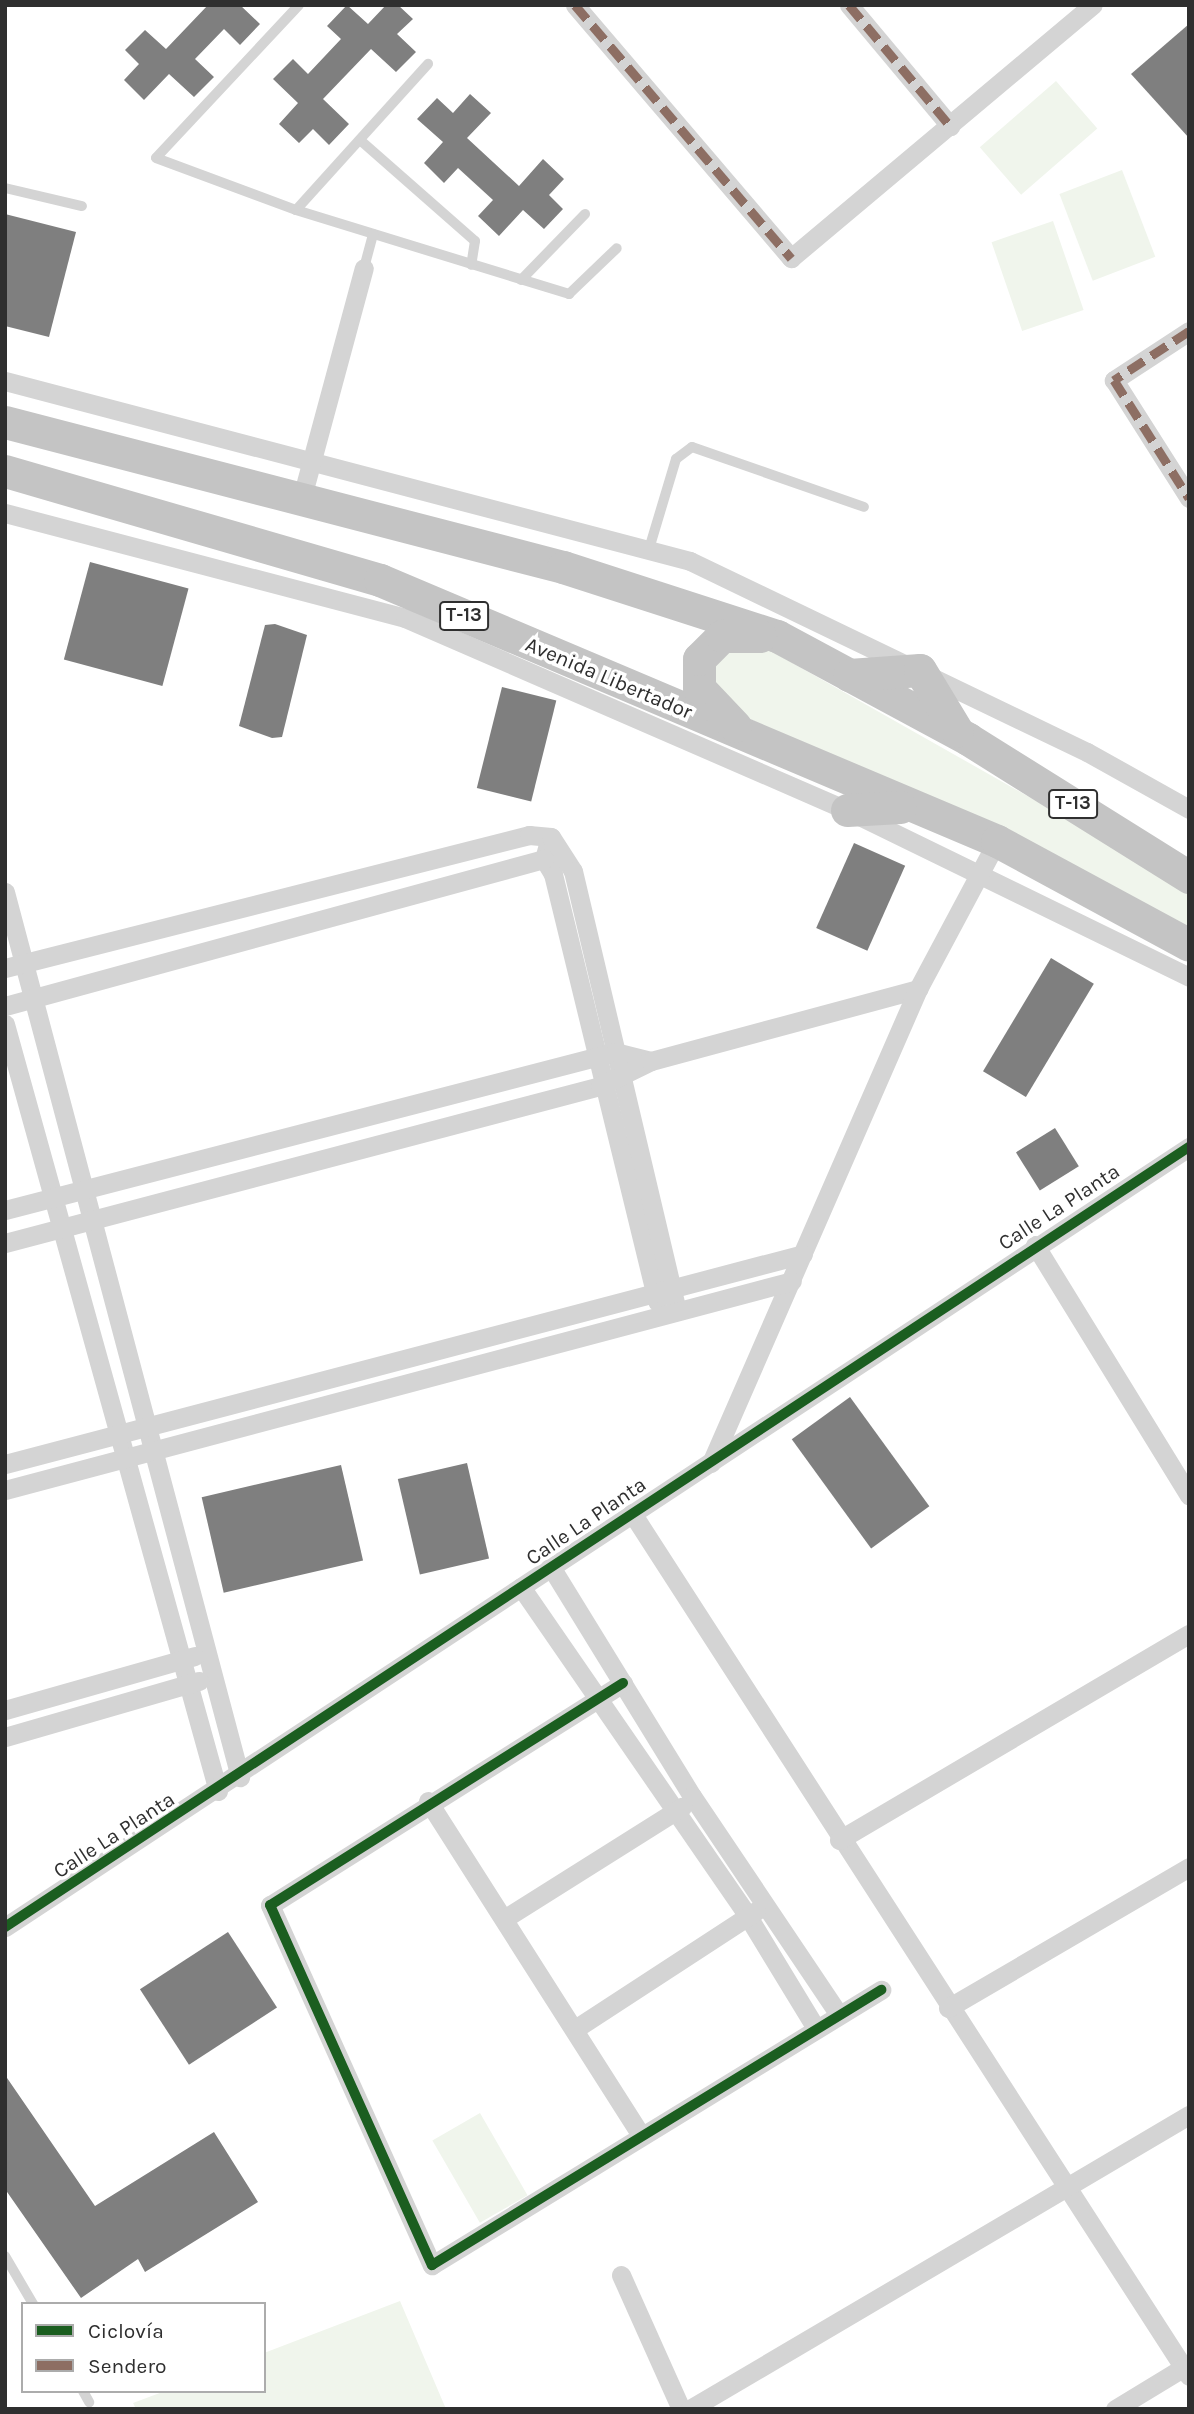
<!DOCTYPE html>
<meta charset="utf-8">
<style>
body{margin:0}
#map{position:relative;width:1194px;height:2414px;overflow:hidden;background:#fff;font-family:Karla,sans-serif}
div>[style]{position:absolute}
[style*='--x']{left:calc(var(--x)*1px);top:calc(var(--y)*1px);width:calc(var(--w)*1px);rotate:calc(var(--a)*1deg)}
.green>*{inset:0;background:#f0f5ec;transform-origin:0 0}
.building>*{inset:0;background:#7f7f7f;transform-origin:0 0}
.service>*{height:10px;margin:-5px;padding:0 5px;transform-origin:5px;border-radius:5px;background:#d4d4d4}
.minor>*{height:19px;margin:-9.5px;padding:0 9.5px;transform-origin:9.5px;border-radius:9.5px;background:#d4d4d4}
.trunk>*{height:33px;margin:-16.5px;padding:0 16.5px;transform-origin:16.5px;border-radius:16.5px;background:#c4c4c4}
.quiet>*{height:9px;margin-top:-4.5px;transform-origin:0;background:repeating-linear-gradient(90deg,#8d6e63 0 18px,transparent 0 27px)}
.cycleway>*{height:10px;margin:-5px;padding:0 5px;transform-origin:5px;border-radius:5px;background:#1b5e20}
span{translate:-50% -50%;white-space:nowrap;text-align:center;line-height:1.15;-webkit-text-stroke:7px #fff;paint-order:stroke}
.shield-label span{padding:2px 5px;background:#fff;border:2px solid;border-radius:5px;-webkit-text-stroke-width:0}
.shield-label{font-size:19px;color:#2f2f2f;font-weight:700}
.street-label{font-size:21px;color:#2f2f2f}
.frame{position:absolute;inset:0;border:7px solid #2f2f2f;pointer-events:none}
.legend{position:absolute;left:21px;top:2302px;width:245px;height:91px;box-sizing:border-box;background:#fff;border:2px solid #acacac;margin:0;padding:9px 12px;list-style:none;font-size:21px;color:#2f2f2f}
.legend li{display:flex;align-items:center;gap:14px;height:35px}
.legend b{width:35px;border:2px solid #acacac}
</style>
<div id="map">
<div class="green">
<div style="left:1056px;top:81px;width:63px;height:101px;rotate:49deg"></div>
<div style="left:1122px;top:170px;width:93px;height:67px;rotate:69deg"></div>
<div style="left:1053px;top:221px;width:94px;height:65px;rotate:71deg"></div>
<div style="clip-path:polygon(750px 639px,1130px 854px,1189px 894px,1189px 932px,1140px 903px,710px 700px,693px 644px)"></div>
<div style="left:480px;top:2113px;width:95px;height:55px;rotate:60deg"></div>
<div style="clip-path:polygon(400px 2301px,446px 2409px,136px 2409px,133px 2403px,165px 2391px,264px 2391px,264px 2353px)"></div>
</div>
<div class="building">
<div style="clip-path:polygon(208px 5px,240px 5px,260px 24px,240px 45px,224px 29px,195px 59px,214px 77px,194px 97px,169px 74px,144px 100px,124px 80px,139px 64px,125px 50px,145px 30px,166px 49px)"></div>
<div style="clip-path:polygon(347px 5px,368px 24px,386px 5px,398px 5px,413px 19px,397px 34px,416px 52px,396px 72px,371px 49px,323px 99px,349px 124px,329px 145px,313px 129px,299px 143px,279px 124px,298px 103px,273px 79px,293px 59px,308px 74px,341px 39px,327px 26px)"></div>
<div style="clip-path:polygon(1189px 24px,1189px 138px,1131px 74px)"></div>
<div style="clip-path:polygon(470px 94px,491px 113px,467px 138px,519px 186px,543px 159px,564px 179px,549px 195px,563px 209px,544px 229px,523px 210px,499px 236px,478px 216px,493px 200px,458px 168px,444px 183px,424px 163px,443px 142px,417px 119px,437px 98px,453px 113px)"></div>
<div style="clip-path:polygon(5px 214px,76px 232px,49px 337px,5px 326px)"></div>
<div style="left:90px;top:562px;width:102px;height:101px;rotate:15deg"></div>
<div style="clip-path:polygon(275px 624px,307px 635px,282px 737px,272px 738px,239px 726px,265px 625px)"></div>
<div style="left:502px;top:687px;width:56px;height:104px;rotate:14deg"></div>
<div style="left:854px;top:843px;width:56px;height:93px;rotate:24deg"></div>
<div style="left:1051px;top:958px;width:50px;height:132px;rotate:31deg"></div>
<div style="left:1055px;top:1128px;width:45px;height:46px;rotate:58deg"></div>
<div style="left:850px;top:1397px;width:135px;height:72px;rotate:54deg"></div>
<div style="left:467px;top:1463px;width:98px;height:71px;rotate:77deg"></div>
<div style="left:341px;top:1465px;width:98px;height:143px;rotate:77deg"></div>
<div style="left:228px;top:1932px;width:90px;height:105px;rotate:57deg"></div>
<div style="clip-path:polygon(5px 2075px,95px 2206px,214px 2132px,258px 2202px,145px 2272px,138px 2259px,81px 2298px,5px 2189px)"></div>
</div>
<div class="service">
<div style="--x:299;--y:5;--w:209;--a:133.1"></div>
<div style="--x:156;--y:158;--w:149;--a:20.4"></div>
<div style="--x:296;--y:210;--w:286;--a:17.1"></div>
<div style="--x:569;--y:294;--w:66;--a:-43.8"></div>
<div style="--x:360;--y:140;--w:153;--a:41.3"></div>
<div style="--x:475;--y:241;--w:24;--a:99"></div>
<div style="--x:5;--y:188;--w:79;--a:13.2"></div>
<div style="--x:296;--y:210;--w:197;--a:-47.9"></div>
<div style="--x:364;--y:268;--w:35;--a:-75"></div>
<div style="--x:521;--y:280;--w:92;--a:-45.9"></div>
<div style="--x:649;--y:549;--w:94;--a:-73.3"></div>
<div style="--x:676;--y:459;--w:20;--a:-37"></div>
<div style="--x:692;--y:447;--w:182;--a:19.2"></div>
<div style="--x:5;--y:2256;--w:56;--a:59.7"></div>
<div style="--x:83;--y:2391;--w:13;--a:61"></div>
</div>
<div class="minor">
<div style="--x:575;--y:5;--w:333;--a:49.5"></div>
<div style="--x:791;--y:258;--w:394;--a:-40"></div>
<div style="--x:849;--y:5;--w:158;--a:50.1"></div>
<div style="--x:1189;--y:331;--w:90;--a:146.8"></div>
<div style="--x:1114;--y:380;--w:140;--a:57.6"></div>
<div style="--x:5;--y:381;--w:708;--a:14.72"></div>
<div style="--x:690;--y:561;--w:441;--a:25.7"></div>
<div style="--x:1087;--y:752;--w:117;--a:29.2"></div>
<div style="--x:302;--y:497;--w:237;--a:-74.9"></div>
<div style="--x:5;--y:513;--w:414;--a:14.7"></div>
<div style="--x:405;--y:618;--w:482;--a:23.5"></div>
<div style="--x:847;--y:810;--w:381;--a:26"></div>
<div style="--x:547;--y:848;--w:11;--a:105"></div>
<div style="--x:544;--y:859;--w:17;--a:59"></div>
<div style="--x:553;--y:874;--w:440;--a:76.3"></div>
<div style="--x:5;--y:892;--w:916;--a:75.13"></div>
<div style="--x:5;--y:968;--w:541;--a:-14.24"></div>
<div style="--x:529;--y:835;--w:22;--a:5"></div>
<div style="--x:551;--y:837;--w:40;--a:57.1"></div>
<div style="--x:573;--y:871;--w:452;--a:76.7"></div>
<div style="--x:5;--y:1006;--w:559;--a:-15.26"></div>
<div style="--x:5;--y:1024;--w:796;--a:74.48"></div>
<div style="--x:5;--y:1210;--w:630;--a:-14.52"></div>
<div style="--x:615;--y:1052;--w:37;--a:14"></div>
<div style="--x:5;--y:1243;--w:615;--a:-14.78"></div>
<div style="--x:600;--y:1086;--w:57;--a:-26.1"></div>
<div style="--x:651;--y:1061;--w:277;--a:-15.1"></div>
<div style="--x:1035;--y:1245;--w:294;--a:58.4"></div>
<div style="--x:711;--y:1463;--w:517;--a:-66.41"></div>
<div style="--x:918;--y:989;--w:168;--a:-61.9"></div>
<div style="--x:5;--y:1464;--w:825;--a:-14.74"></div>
<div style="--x:5;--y:1490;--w:814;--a:-14.87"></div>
<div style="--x:632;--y:1513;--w:1027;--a:57.16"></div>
<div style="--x:551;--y:1567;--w:269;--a:58.4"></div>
<div style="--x:692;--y:1796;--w:262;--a:56.1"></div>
<div style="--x:521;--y:1587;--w:398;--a:55.4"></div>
<div style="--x:747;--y:1915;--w:131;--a:58.7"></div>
<div style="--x:623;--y:1683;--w:417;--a:147.8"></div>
<div style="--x:270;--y:1905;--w:395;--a:65.8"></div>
<div style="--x:432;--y:2265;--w:527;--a:-31.49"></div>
<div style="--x:5;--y:1710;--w:197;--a:-15.9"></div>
<div style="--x:5;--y:1737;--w:202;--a:-16.1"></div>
<div style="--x:428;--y:1801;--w:395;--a:57.5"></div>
<div style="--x:839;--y:1840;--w:406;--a:-30.5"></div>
<div style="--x:507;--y:1917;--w:207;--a:-32.2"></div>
<div style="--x:5;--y:1927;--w:1418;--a:-33.38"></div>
<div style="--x:948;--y:2008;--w:279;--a:-30.3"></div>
<div style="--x:575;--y:2029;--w:216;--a:-33.1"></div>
<div style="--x:621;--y:2275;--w:147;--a:65.9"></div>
<div style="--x:690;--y:2409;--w:579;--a:-30.51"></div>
<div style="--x:1115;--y:2409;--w:87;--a:-31.3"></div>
</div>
<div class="trunk">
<div style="--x:5;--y:422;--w:577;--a:14.57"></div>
<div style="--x:563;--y:567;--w:225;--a:17.9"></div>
<div style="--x:777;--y:636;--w:217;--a:28.3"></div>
<div style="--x:968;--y:739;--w:261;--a:32"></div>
<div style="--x:5;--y:471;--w:391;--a:16.2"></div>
<div style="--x:380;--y:580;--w:670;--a:22.93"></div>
<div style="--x:997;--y:841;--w:218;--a:28.4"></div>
<div style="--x:849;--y:675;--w:71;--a:-4"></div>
<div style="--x:920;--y:670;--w:71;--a:58.8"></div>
<div style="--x:735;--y:726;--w:52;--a:-133.5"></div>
<div style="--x:699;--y:688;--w:29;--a:-90"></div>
<div style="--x:699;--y:659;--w:33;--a:-45"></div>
<div style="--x:722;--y:636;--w:38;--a:0"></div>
<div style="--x:847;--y:810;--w:53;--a:-3.2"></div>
</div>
<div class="quiet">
<div style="--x:575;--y:5;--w:333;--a:49.5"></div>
<div style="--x:849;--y:5;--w:158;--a:50.1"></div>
<div style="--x:1189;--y:331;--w:90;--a:146.8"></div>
<div style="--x:1114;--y:380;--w:140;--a:57.6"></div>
</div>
<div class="cycleway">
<div style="--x:623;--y:1683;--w:417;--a:147.8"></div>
<div style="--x:270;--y:1905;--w:395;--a:65.8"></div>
<div style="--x:432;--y:2265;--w:527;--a:-31.49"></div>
<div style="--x:5;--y:1927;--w:1418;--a:-33.38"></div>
</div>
<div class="shield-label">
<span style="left:464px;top:616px">T-13</span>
<span style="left:1073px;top:804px">T-13</span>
</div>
<div class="street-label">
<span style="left:609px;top:678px;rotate:23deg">Avenida Libertador</span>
<span style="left:1059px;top:1207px;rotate:-33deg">Calle La Planta</span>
<span style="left:586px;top:1521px;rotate:-34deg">Calle La Planta</span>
<span style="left:114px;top:1835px;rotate:-33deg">Calle La Planta</span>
</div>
<div class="frame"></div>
<ul class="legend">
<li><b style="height:9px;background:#1b5e20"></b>Ciclovía</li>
<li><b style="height:9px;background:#8d6e63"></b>Sendero</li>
</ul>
</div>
